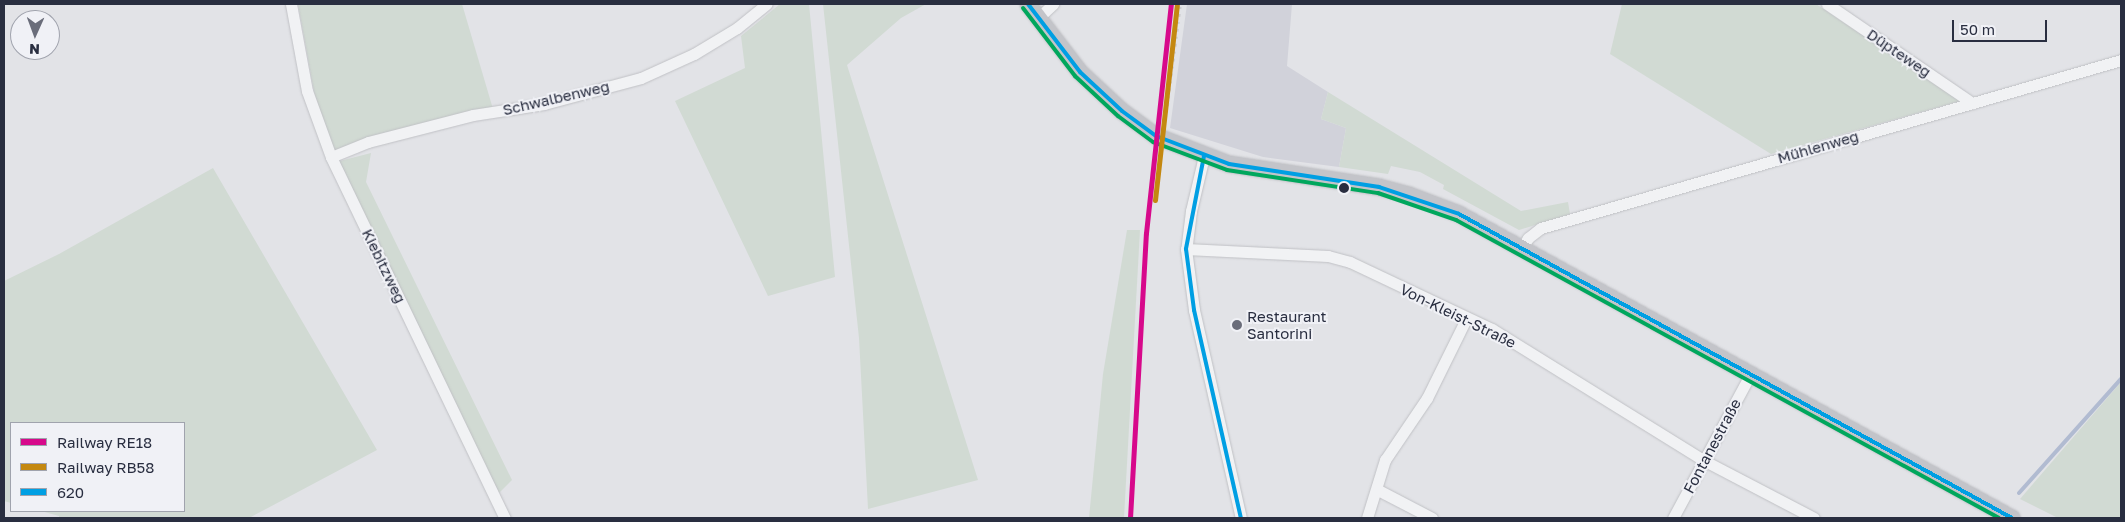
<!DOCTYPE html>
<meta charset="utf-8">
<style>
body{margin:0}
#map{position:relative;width:2125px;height:522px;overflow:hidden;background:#e2e3e7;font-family:"Golos Text",sans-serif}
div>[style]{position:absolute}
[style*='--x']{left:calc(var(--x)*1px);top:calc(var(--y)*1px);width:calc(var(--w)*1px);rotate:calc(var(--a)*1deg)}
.built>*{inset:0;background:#d1d2da}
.green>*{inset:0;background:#d1dad3}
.stream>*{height:4px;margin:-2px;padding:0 2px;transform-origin:2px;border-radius:2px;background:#b1bbd1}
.roads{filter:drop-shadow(0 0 1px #c0c1c5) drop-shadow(0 0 1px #c0c1c5)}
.street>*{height:11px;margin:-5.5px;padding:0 5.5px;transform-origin:5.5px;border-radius:5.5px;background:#f1f2f4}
.secondary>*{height:16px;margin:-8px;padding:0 8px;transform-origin:8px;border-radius:8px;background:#c3c4c9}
.rail>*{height:4px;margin-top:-2px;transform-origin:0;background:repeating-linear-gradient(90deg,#cbcccf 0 2.5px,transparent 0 7.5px)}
.bus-1>*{height:4px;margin:-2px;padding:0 2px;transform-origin:2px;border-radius:2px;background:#009fe3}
.bus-2>*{height:4px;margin:-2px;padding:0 2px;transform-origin:2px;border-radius:2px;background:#00a75d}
.rail-1>*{height:5px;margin:-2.5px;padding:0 2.5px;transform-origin:2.5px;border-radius:2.5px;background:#d7098b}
.rail-2>*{height:5px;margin:-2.5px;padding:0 2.5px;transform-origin:2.5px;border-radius:2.5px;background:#c48810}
.dots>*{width:14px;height:14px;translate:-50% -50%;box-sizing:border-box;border:2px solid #f0f1f6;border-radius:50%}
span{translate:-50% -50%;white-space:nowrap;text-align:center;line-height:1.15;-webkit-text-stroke:4px #f0f1f6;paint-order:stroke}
.street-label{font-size:15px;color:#292e40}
.poi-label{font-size:15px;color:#292e40}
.left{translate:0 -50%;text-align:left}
.frame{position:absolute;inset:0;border:5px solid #292e40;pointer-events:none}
.legend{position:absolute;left:10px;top:422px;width:175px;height:90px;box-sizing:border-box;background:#f0f1f6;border:1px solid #a0a3ad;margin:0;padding:6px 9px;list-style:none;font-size:15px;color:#292e40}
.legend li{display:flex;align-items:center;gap:10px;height:25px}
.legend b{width:25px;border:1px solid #a0a3ad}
.north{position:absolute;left:10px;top:10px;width:50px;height:50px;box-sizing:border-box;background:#f0f1f6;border:1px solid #a0a3ad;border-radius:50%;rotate:182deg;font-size:14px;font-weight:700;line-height:20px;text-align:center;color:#292e40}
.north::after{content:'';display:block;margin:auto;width:18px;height:22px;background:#6a6d7a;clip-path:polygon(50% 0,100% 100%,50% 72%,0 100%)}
.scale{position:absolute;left:1952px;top:20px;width:95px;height:22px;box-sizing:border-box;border:2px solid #292e40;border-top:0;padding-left:6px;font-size:15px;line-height:18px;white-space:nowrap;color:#292e40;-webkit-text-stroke:4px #f0f1f6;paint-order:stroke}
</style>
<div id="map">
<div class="built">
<div style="clip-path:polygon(1187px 4px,1292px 4px,1287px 66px,1328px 92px,1321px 119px,1346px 128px,1339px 167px,1263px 157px,1170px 128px)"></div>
</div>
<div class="green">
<div style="clip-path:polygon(298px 4px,462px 4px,493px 109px,332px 151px,315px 97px)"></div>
<div style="clip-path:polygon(780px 4px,809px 4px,835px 277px,768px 296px,675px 101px,745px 68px,741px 36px)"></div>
<div style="clip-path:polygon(823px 4px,926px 4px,901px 18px,847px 65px,978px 480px,868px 509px,859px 338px)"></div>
<div style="clip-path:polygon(1622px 4px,1816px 4px,1960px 101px,1771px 154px,1610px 54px)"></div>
<div style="clip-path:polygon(1328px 92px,1521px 211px,1568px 202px,1570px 214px,1519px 230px,1443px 189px,1444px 185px,1420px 172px,1391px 166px,1388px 174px,1339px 167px,1346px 128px,1321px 119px)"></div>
<div style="clip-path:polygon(371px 153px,366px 182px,512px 480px,498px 494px,336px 162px)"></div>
<div style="clip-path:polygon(213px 168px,377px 450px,249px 518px,59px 518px,59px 516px,41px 511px,184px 511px,184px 423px,11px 423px,11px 503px,4px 501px,4px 281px,59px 254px)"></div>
<div style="clip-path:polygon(1127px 230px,1140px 230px,1124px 518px,1089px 518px,1103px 374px)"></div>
<div style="clip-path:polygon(2121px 382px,2121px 518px,2058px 518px,2020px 499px)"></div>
</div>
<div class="stream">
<div style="--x:2019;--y:493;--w:153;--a:-48.2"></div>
</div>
<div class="roads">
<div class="street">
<div style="--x:291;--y:4;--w:88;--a:79.6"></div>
<div style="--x:307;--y:91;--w:70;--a:70"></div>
<div style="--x:331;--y:157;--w:401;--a:64.3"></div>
<div style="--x:1827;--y:4;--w:176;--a:34.3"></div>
<div style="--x:1038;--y:18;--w:21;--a:-43"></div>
<div style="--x:1204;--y:156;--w:57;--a:103.3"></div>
<div style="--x:1191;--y:211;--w:38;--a:97"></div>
<div style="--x:1186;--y:249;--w:62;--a:82.5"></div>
<div style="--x:1194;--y:310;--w:213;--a:77.3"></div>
<div style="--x:331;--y:157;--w:40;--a:-22"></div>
<div style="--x:368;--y:142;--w:108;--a:-14.4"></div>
<div style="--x:473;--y:115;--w:72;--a:-8.8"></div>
<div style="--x:544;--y:104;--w:100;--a:-15"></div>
<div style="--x:641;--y:78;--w:58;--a:-24.4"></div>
<div style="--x:694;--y:54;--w:50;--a:-31.2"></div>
<div style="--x:737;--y:28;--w:38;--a:-39"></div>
<div style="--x:1522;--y:247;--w:11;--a:-56"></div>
<div style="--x:1528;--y:238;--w:16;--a:-38"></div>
<div style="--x:1541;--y:228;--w:604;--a:-16.15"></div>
<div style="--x:1186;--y:249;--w:142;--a:2.8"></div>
<div style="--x:1328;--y:256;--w:23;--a:15"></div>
<div style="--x:1350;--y:262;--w:157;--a:25.3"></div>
<div style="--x:1492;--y:329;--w:248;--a:31.8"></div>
<div style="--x:1703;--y:460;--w:125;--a:27.6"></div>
<div style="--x:1378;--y:490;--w:61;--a:27.4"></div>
<div style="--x:1367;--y:518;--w:61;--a:-72.8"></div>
<div style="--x:1385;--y:460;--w:75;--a:-55.9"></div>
<div style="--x:1427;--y:398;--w:88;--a:-63.7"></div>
<div style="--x:1673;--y:518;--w:165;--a:-61.7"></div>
</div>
<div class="secondary">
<div style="--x:1028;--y:4;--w:86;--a:52.6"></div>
<div style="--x:1080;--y:72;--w:57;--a:42.9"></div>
<div style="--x:1122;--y:111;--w:42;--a:36.3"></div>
<div style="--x:1156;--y:136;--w:78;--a:21"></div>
<div style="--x:1229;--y:164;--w:152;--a:8.7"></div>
<div style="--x:1379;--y:187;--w:31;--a:15"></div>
<div style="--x:1409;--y:195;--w:53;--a:20.8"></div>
<div style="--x:1459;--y:214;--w:631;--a:28.8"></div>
</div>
</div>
<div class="rail">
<div style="--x:1166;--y:113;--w:110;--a:-82.7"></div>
</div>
<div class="bus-1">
<div style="--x:1028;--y:4;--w:86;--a:52.6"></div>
<div style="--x:1080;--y:72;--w:57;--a:42.9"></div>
<div style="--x:1122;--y:111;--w:42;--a:36.3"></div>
<div style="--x:1156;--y:136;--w:78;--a:21"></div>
<div style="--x:1229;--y:164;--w:152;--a:8.7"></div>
<div style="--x:1379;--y:187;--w:84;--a:18.6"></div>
<div style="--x:1459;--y:214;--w:631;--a:28.8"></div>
<div style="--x:1204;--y:156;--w:95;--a:101"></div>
<div style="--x:1186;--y:249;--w:62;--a:82.5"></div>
<div style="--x:1194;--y:310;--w:213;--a:77.3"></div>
</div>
<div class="bus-2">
<div style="--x:1023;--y:8;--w:86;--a:52.6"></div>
<div style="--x:1075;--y:76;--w:59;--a:42.9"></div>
<div style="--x:1118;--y:116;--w:44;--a:36.6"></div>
<div style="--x:1153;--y:142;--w:79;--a:20.7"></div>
<div style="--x:1227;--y:170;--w:153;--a:8.7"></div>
<div style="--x:1378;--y:193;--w:83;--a:19.1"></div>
<div style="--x:1456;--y:220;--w:619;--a:28.76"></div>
</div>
<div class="rail-1">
<div style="--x:1130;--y:518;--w:285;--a:-86.8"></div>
<div style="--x:1146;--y:233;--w:230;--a:-83.8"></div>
</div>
<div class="rail-2">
<div style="--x:1155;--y:200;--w:196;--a:-83.6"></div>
</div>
<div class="dots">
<div style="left:1344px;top:188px;background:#292e40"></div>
<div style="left:1237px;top:325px;background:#6a6d7a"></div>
</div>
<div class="street-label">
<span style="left:1899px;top:53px;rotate:34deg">Düpteweg</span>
<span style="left:556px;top:98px;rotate:-13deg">Schwalbenweg</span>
<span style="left:1818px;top:147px;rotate:-16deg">Mühlenweg</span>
<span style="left:384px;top:266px;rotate:64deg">Kiebitzweg</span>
<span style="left:1458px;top:316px;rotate:26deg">Von-Kleist-Straße</span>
<span style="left:1712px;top:446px;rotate:-62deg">Fontanestraße</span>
</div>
<div class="poi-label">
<span class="left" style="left:1247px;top:325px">Restaurant<br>Santorini</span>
</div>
<div class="frame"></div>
<ul class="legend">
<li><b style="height:6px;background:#d7098b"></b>Railway RE18</li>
<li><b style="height:6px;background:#c48810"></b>Railway RB58</li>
<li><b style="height:6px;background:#009fe3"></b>620</li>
</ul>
<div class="north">N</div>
<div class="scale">50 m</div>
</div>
